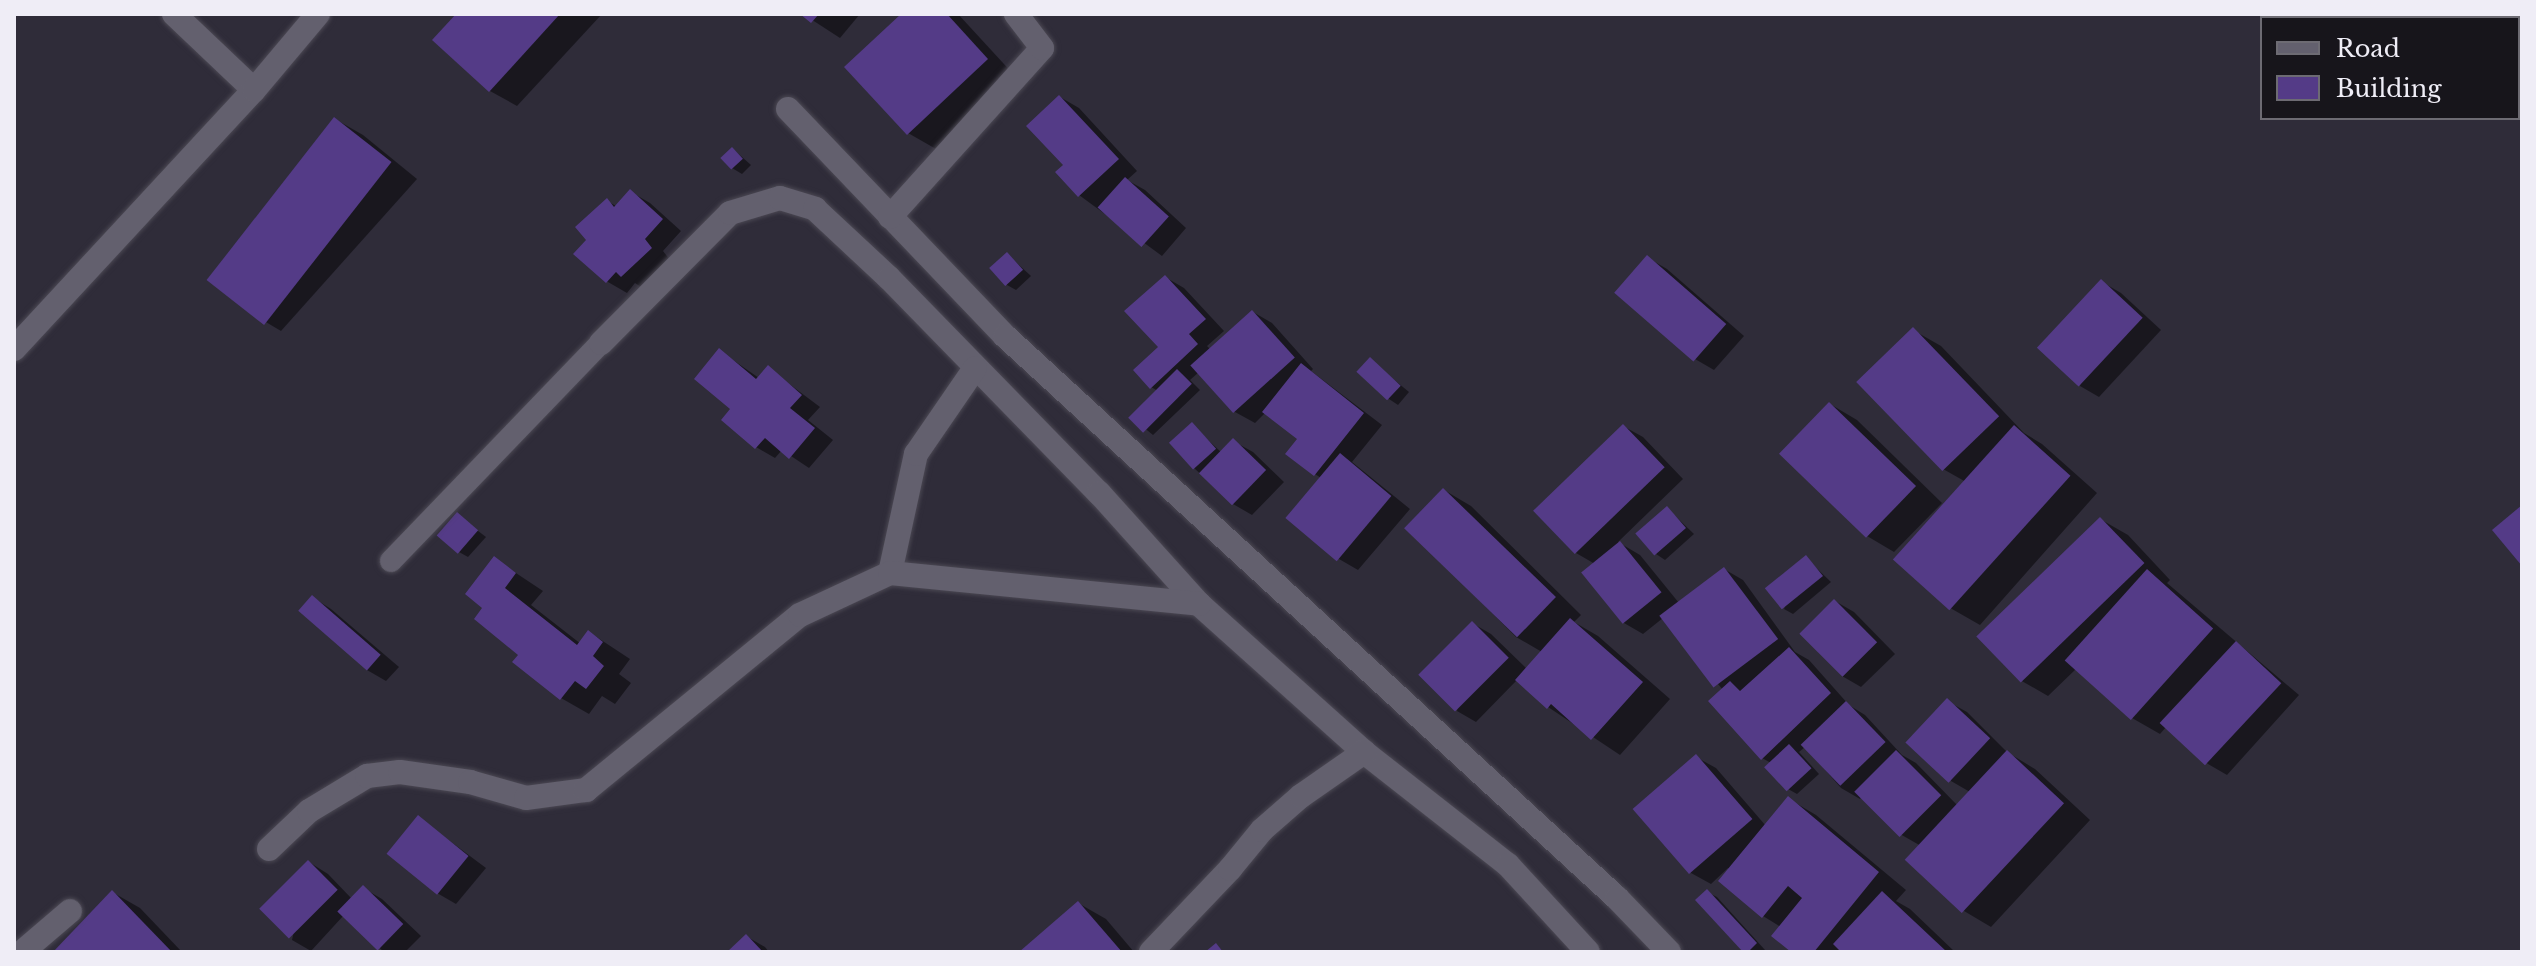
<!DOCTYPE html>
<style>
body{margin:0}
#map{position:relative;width:2536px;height:966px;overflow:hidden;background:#2f2c39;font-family:"Libre Baskerville",serif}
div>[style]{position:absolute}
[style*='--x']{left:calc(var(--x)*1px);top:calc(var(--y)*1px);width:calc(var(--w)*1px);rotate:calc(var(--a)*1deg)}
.shadow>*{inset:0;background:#0007}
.building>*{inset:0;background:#543b87;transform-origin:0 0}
.roads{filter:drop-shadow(0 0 2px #4b4853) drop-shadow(0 0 2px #4b4853)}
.lane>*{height:22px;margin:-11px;padding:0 11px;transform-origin:11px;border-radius:11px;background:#63606e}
.street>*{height:24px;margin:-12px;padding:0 12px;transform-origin:12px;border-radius:12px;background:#63606e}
span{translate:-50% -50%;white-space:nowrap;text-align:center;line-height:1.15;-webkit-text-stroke:8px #17151b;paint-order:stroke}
.frame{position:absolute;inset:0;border:16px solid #efedf6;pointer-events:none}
.legend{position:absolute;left:2260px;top:16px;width:260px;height:104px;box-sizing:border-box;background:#17151b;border:2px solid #6d6b73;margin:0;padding:10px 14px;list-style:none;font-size:24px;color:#efedf6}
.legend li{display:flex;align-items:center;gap:16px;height:40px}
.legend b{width:40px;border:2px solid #6d6b73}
</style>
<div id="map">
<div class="shadow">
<div style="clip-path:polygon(459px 14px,602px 14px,517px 106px,490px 91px)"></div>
<div style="clip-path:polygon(803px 14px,860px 14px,840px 38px)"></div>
<div style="clip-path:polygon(904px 14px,958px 14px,1015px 76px,936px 149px,908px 133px)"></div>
<div style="clip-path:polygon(1060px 97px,1079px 108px,1137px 171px,1127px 180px,1145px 190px,1186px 228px,1162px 256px,1079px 195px,1065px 165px)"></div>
<div style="clip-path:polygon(335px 119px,363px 135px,417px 179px,281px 331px,254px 315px)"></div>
<div style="clip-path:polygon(733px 149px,751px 165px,742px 174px,732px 168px)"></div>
<div style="clip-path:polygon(631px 192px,650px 203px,681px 231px,663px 251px,670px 260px,641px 287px,635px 283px,627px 293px,608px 282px,576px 254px,589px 240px,607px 201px,618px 207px)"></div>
<div style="clip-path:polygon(1007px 254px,1031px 276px,1016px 290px,1007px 285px)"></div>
<div style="clip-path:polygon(1648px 258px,1667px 269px,1744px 336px,1714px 370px,1695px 359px)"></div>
<div style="clip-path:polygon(1165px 277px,1184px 288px,1224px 331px,1207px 346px,1211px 350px,1253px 312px,1272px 323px,1313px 369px,1311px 371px,1382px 425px,1352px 462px,1410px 509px,1358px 570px,1339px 559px,1321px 478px,1315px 474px,1300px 439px,1266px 412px,1255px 423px,1235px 412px,1199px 372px,1190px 380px,1200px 390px,1153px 435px,1131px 417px,1158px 391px,1151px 387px,1160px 347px)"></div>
<div style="clip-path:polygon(2102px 282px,2121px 293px,2161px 330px,2099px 397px,2080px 386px)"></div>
<div style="clip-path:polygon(1913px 330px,1941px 346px,2024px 433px,2042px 444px,2097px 493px,1980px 625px,1952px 609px,1897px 560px,1966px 482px,1943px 469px,1859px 381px)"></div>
<div style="clip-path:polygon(720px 351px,759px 378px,768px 368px,820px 407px,808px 420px,833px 440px,809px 468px,782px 450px,775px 458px,756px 447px,733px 409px)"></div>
<div style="clip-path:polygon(1370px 360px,1409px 392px,1398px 405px,1389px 399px)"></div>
<div style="clip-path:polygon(1830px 404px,1857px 420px,1942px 503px,1894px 552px,1867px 536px)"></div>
<div style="clip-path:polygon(1192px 425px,1222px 453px,1233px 441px,1253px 452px,1284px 482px,1252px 515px,1233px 504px,1194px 468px)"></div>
<div style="clip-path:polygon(1623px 426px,1643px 437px,1683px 479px,1618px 542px,1640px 555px,1679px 603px,1724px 569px,1743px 580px,1795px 652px,1809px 660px,1849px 705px,1865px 715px,1902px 755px,1916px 763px,1958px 806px,1970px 792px,1951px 781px,1947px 701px,1967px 712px,2007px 752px,2035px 769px,2090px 820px,1991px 927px,1964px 911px,1921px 846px,1900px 834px,1862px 796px,1860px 799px,1841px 788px,1805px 747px,1799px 752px,1819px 774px,1797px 794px,1788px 789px,1771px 763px,1762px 758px,1723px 690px,1663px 618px,1643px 634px,1624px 623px,1595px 564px,1576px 553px)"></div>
<div style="clip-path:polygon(1444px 490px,1471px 506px,1581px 615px,1574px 622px,1598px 636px,1670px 699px,1620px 755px,1548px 707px,1517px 680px,1476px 722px,1457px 711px,1472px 623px,1491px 634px,1527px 669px,1542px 652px,1516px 637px,1407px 528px)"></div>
<div style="clip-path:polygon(1667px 508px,1694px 534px,1665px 560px,1656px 554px)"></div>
<div style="clip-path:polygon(457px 515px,486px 537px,468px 557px,459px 552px)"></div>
<div style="clip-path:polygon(2100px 519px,2128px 535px,2170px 580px,2167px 583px,2299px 695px,2227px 775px,2208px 764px,2167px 726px,2160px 734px,2132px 718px,2076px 669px,2048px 696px,2020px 680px)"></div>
<div style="clip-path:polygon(1806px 558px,1831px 582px,1793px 614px,1784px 609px)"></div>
<div style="clip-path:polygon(495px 559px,543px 591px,531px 605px,581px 644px,589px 632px,630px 659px,619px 674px,631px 683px,615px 704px,602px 696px,589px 714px,561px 698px,521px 655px,485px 607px)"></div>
<div style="clip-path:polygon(312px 597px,331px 609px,399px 667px,386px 681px,367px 670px)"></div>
<div style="clip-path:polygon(1835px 601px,1854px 612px,1895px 654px,1861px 687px,1842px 676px)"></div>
<div style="clip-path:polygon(1696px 757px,1716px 768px,1766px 826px,1789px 799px,1816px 815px,1906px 890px,1896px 901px,1910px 909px,1955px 952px,1794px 952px,1781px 927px,1763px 916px,1728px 868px,1711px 884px,1691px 873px,1636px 811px)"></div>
<div style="clip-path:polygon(419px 818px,486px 868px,456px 904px,437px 893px)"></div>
<div style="clip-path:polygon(309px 862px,328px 874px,352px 899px,363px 888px,382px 899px,421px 936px,405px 952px,384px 952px,344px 915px,311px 951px,292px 940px)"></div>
<div style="clip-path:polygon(112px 892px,140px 908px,182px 952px,56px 952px)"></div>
<div style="clip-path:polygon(1707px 892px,1717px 897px,1765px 950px,1746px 952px)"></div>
<div style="clip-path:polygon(1078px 903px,1106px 919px,1134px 952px,1022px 952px)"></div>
<div style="clip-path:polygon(746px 936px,765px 947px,769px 952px,730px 952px)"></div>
</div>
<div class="building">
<div style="clip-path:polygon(456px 14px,560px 14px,489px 92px,432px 40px)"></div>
<div style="clip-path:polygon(800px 14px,819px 14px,811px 23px)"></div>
<div style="clip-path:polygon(901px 14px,947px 14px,988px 59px,907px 135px,844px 67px)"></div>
<div style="clip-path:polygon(1059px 95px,1119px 159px,1078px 197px,1055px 172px,1063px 165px,1026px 126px)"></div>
<div style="left:334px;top:117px;width:73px;height:207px;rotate:38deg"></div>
<div style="left:732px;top:147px;width:16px;height:16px;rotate:47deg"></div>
<div style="left:1125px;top:177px;width:59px;height:41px;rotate:42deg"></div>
<div style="clip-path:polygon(630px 189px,663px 219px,645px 239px,652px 248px,621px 277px,616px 272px,606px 283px,573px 254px,586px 240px,575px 227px,607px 198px,614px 207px)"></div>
<div style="left:1007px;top:252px;width:24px;height:24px;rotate:48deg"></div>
<div style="left:1647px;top:255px;width:105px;height:50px;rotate:41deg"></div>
<div style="clip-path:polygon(1165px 275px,1206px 319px,1189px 334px,1198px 344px,1150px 389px,1133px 370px,1158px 347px,1124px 311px)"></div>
<div style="left:2101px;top:279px;width:57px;height:94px;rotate:43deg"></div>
<div style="left:1252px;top:310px;width:64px;height:83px;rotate:48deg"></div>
<div style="left:1913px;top:327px;width:124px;height:79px;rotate:46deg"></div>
<div style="clip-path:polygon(719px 348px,756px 379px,768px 365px,802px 395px,790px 408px,815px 428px,789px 459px,765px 438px,755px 449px,721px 420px,730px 409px,694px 379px)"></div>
<div style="left:1370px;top:357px;width:42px;height:20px;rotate:43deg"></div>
<div style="clip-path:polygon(1301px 363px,1364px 413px,1314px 476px,1285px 454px,1297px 439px,1262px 412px)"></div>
<div style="left:1177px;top:369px;width:21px;height:69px;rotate:45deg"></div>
<div style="left:1829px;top:402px;width:121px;height:72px;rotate:44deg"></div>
<div style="left:1192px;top:422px;width:36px;height:31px;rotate:48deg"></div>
<div style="left:1623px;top:424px;width:60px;height:125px;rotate:46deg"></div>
<div style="left:2014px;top:425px;width:76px;height:181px;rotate:42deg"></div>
<div style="left:1233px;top:438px;width:46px;height:49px;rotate:44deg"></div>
<div style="left:1340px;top:453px;width:67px;height:85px;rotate:40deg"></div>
<div style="left:1443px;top:488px;width:157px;height:56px;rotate:44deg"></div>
<div style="clip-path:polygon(2522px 505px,2522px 566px,2492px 530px)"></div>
<div style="left:1667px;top:506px;width:29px;height:42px;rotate:49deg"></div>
<div style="left:457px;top:512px;width:28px;height:31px;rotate:41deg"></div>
<div style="left:2100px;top:517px;width:64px;height:172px;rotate:46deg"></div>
<div style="left:1620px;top:541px;width:66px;height:50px;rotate:51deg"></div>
<div style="left:1806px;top:555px;width:27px;height:53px;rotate:51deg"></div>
<div style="clip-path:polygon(494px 556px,516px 573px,505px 588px,577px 645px,588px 630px,603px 642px,593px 656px,604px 666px,586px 689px,575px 681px,560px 700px,512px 662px,518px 655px,474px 619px,482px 608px,465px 594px)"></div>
<div style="left:1724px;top:567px;width:90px;height:81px;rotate:53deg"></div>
<div style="left:2147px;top:569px;width:89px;height:123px;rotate:42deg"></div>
<div style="left:312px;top:595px;width:91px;height:21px;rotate:41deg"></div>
<div style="left:1834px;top:599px;width:61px;height:49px;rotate:45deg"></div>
<div style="clip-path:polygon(1570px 618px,1643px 682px,1591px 740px,1551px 704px,1547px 709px,1515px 680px)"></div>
<div style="left:1472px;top:621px;width:52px;height:76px;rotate:45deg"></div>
<div style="left:2236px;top:641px;width:62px;height:112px;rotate:43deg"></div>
<div style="clip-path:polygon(1789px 647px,1831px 693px,1761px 760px,1708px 701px,1730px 681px,1740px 691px)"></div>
<div style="left:1947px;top:698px;width:59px;height:61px;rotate:43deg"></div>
<div style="left:1846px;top:701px;width:57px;height:63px;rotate:46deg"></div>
<div style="left:1789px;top:744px;width:33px;height:34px;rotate:47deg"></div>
<div style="left:1896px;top:750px;width:64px;height:59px;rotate:45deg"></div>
<div style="left:2007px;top:750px;width:78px;height:150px;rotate:43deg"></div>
<div style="left:1696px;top:754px;width:86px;height:84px;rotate:49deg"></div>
<div style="clip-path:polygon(1788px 796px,1879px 872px,1814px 952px,1791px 952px,1771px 936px,1802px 898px,1788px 886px,1762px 918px,1718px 881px)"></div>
<div style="left:418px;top:815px;width:65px;height:50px;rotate:39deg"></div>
<div style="left:308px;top:860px;width:42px;height:69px;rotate:45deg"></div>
<div style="left:363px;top:885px;width:56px;height:37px;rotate:44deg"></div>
<div style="clip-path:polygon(1707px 889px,1757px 943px,1748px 952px,1743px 952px,1695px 900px)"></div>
<div style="clip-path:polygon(112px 890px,172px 952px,53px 952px)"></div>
<div style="clip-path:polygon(1882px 891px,1947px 952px,1841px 952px,1833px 944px)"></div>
<div style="clip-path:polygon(1078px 901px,1122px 952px,1019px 952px)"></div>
<div style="clip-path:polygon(746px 934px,763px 952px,727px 952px)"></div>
<div style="clip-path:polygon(1216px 943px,1223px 952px,1205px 952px)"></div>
</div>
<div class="roads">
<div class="lane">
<div style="--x:391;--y:561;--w:303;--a:-46.1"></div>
</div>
<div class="street">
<div style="--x:174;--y:14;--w:110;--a:43.5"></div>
<div style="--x:788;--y:109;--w:314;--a:46.3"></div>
<div style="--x:1005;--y:336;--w:831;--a:42.56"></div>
<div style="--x:1617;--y:898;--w:75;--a:46.1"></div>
<div style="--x:890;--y:217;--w:227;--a:-48"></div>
<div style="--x:1042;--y:48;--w:43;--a:-127.4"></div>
<div style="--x:601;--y:343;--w:183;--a:-45.2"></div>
<div style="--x:730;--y:213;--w:52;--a:-16.7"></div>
<div style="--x:780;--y:198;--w:37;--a:17"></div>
<div style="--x:815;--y:209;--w:101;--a:43"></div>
<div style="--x:889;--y:278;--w:301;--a:45.7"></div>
<div style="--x:1099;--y:493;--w:149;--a:48"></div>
<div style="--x:1199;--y:604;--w:222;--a:41.9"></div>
<div style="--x:1364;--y:752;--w:183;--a:38.1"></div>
<div style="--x:1508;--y:865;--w:118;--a:47.4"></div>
<div style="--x:14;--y:349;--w:353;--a:-47.2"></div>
<div style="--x:254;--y:90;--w:99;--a:-49.9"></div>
<div style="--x:890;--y:573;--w:122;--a:-77.7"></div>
<div style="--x:916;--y:454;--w:104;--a:-55.5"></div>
<div style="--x:269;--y:849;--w:55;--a:-43.5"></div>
<div style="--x:309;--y:811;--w:68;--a:-31.1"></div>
<div style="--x:367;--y:776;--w:33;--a:-7"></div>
<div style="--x:400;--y:772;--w:71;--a:8.1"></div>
<div style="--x:470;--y:782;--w:58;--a:15.9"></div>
<div style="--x:526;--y:798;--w:61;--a:-7.6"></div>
<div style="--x:586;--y:790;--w:276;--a:-39.3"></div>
<div style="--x:800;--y:615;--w:99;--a:-25"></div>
<div style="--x:890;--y:573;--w:311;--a:5.7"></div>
<div style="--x:22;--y:952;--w:63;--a:-40.5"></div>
<div style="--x:1151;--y:952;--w:115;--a:-46.4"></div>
<div style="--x:1230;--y:869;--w:50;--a:-50.6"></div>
<div style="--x:1262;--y:830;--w:52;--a:-41.1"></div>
<div style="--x:1301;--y:796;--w:77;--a:-34.9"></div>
</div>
</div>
<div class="frame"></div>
<ul class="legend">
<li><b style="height:10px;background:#63606e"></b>Road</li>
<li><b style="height:22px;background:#543b87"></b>Building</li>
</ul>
</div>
